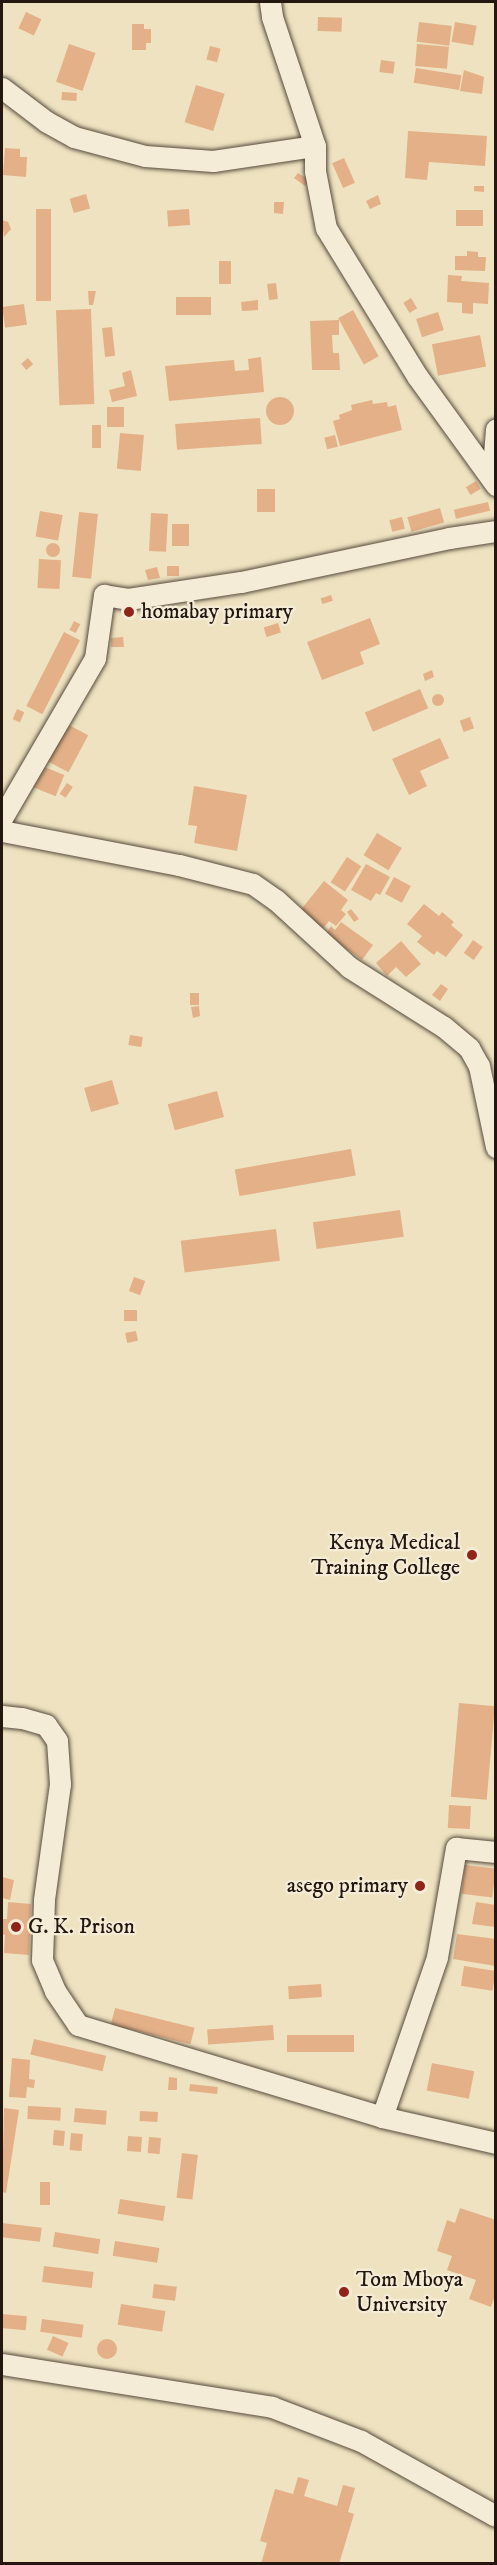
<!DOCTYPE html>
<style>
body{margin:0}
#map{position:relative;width:497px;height:2565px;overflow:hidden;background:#eee2c0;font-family:"IM FELL DW Pica",serif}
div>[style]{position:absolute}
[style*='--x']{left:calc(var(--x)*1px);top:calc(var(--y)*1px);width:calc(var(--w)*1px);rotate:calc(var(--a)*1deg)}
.building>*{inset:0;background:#e4b088;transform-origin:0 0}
.round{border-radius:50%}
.roads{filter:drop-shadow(0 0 2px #564a3c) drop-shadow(0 0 2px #564a3c)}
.street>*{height:21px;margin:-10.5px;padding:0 10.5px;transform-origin:10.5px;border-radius:10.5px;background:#f4ecd6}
.dots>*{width:16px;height:16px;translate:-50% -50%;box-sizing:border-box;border:3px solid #f4ecd6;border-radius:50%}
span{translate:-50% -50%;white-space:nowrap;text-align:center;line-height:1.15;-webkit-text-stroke:4.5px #f4ecd6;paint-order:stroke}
.poi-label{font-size:22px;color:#231710}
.left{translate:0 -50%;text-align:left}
.right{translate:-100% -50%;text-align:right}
.frame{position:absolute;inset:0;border:3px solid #231710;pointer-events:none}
</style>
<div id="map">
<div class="building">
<div style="left:26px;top:12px;width:17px;height:18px;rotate:25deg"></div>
<div style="left:318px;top:17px;width:24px;height:14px;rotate:2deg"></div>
<div style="left:419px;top:22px;width:33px;height:20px;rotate:7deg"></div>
<div style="left:455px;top:22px;width:22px;height:20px;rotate:10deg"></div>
<div style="clip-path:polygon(132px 24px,144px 24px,144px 29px,151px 29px,151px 43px,146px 43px,146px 50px,132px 50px)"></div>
<div style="left:69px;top:44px;width:28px;height:40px;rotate:19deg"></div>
<div style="left:417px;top:44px;width:32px;height:22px;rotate:5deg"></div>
<div style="left:210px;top:46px;width:11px;height:14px;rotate:15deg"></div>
<div style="left:381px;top:60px;width:14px;height:12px;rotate:8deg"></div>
<div style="left:416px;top:68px;width:46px;height:15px;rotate:9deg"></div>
<div style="clip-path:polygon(464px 70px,484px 77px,482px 94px,460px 91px)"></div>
<div style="left:196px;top:85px;width:30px;height:39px;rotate:17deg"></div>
<div style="left:62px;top:92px;width:15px;height:8px;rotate:4deg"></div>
<div style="clip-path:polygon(408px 131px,487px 136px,485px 166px,429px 162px,427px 180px,405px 178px)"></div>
<div style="clip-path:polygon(5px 148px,20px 149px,20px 157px,27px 157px,26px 177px,3px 175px)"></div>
<div style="left:344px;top:158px;width:27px;height:13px;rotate:66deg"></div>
<div style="clip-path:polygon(298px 173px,309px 180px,305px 186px,294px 178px)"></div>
<div style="clip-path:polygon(474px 186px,484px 186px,484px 192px,474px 191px)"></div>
<div style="left:86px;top:194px;width:15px;height:17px;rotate:74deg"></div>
<div style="clip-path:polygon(378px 195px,381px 204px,370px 209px,366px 201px)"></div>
<div style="clip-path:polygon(274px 202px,284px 202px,283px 214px,274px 213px)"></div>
<div style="left:36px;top:209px;width:15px;height:92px"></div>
<div style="left:189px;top:209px;width:16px;height:22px;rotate:86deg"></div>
<div style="left:456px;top:210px;width:27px;height:16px"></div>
<div style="clip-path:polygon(2px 220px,8px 222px,11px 229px,4px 237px)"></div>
<div style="clip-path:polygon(467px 251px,478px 252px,478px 257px,486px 257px,485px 271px,455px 270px,455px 256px,467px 256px)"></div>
<div style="left:219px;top:261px;width:12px;height:23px"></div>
<div style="clip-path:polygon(448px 275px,462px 276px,461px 281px,489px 283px,488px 304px,473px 303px,473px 314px,462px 313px,462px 303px,447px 302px)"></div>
<div style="left:276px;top:283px;width:16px;height:9px;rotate:83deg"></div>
<div style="clip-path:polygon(88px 291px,96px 291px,93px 305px,89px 305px)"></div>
<div style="left:176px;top:297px;width:35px;height:18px"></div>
<div style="left:411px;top:298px;width:12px;height:9px;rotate:59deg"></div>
<div style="clip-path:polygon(258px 300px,258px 310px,242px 311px,241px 302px)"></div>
<div style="left:24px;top:304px;width:21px;height:22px;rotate:82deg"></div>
<div style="left:91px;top:309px;width:95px;height:35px;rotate:88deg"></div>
<div style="left:353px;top:310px;width:53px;height:17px;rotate:61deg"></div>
<div style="left:438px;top:312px;width:19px;height:23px;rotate:72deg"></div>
<div style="clip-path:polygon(339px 320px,339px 335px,332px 335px,333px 353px,339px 353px,340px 370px,312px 370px,310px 321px)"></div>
<div style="left:112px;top:327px;width:29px;height:10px;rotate:84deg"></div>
<div style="left:480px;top:335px;width:32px;height:49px;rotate:79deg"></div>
<div style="clip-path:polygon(261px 357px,264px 392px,169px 401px,165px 366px,234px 360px,235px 371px,249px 370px,248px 359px)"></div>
<div style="left:28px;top:358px;width:8px;height:9px;rotate:50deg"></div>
<div style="clip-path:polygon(131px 370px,137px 396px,112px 402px,109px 390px,125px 386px,122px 373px)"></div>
<div class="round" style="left:266px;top:397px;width:28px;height:28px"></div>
<div style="clip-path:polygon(372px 400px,373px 404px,387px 402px,388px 407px,396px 405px,402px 430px,340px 446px,333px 421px,340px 419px,339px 415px,352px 410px,351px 405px)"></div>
<div style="left:107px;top:407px;width:17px;height:20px"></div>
<div style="left:260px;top:418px;width:26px;height:85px;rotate:86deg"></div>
<div style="left:92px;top:425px;width:9px;height:23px"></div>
<div style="left:120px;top:433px;width:24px;height:36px;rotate:5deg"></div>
<div style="left:335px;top:435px;width:12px;height:11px;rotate:76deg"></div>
<div style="left:476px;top:481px;width:9px;height:12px;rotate:58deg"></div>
<div style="left:257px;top:489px;width:18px;height:23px"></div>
<div style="left:488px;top:502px;width:9px;height:35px;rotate:77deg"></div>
<div style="left:440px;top:508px;width:15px;height:34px;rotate:74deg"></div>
<div style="left:40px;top:511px;width:23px;height:26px;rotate:10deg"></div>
<div style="left:79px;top:512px;width:19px;height:65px;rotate:6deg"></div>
<div style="left:151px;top:513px;width:17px;height:38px;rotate:3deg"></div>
<div style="left:402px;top:517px;width:12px;height:13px;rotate:76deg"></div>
<div style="left:172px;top:524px;width:17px;height:22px"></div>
<div class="round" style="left:46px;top:543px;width:14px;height:14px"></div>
<div style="left:39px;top:559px;width:22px;height:29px;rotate:3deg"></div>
<div style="left:179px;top:566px;width:10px;height:12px;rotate:90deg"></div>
<div style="clip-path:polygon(157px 567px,160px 578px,148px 580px,145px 570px)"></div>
<div style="left:331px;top:595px;width:6px;height:11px;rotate:72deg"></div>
<div style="clip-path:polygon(370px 618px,380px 644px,360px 652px,364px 664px,322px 680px,307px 642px)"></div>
<div style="left:74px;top:621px;width:7px;height:10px;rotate:27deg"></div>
<div style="left:278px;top:623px;width:10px;height:15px;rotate:73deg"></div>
<div style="left:64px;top:632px;width:18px;height:83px;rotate:27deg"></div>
<div style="clip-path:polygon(123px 637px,124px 647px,111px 647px,111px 638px)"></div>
<div style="clip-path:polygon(432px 670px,434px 677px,425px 681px,423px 674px)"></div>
<div style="left:420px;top:689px;width:21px;height:60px;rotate:67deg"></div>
<div class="round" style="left:432px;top:694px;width:12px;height:12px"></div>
<div style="left:17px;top:709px;width:8px;height:11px;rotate:23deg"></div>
<div style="left:470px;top:717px;width:12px;height:11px;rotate:70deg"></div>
<div style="left:67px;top:724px;width:24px;height:42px;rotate:28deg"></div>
<div style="clip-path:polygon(440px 738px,449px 758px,420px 771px,427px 786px,409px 795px,392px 759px)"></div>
<div style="left:42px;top:766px;width:24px;height:23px;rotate:22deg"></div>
<div style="left:67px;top:783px;width:7px;height:13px;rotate:34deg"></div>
<div style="clip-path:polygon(194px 786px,247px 795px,237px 851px,194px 843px,197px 826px,188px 825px)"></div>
<div style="left:377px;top:833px;width:29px;height:26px;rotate:31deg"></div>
<div style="left:347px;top:857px;width:17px;height:30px;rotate:33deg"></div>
<div style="clip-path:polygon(366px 864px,390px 877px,380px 895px,376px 893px,371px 901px,351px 890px)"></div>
<div style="left:394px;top:877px;width:19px;height:19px;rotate:28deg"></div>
<div style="clip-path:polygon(324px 881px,348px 900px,341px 910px,346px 914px,336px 926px,329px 921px,322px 930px,299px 912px)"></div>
<div style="clip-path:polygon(424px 904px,439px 916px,442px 912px,454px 922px,451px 925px,463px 935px,446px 957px,437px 951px,434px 955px,417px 942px,422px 936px,407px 924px)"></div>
<div style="clip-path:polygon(351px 909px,359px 919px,354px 922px,347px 912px)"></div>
<div style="clip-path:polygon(341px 922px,373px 945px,362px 960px,326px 934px,331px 926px,335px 930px)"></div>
<div style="left:473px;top:940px;width:12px;height:16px;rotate:35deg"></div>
<div style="clip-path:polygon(401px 941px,421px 964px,406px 977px,396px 967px,387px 976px,376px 963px)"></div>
<div style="clip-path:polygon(441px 984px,448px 989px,440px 1001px,432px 995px)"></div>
<div style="left:190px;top:993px;width:9px;height:12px"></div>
<div style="clip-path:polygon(199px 1006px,200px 1016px,193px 1018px,191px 1007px)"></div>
<div style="left:130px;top:1035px;width:13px;height:10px;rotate:9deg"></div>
<div style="left:112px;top:1080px;width:25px;height:29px;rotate:74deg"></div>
<div style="left:217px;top:1091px;width:27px;height:51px;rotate:75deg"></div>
<div style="left:351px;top:1149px;width:27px;height:118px;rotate:80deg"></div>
<div style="left:400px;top:1210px;width:27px;height:88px;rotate:82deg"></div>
<div style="left:276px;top:1229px;width:32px;height:96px;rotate:83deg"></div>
<div style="left:134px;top:1277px;width:12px;height:15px;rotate:20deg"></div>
<div style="left:124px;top:1310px;width:13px;height:11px"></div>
<div style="left:136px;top:1331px;width:10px;height:11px;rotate:79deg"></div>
<div style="left:459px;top:1703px;width:36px;height:94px;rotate:5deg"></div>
<div style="left:449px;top:1805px;width:22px;height:23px;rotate:3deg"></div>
<div style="left:465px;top:1865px;width:31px;height:29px;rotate:7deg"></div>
<div style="clip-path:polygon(2px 1877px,14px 1880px,10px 1900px,2px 1898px)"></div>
<div style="clip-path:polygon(8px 1902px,31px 1904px,29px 1955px,4px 1953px,5px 1935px,2px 1934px,2px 1919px,7px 1919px)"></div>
<div style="clip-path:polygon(476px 1902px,496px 1905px,496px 1927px,472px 1924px)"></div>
<div style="clip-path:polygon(457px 1934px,496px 1939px,496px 1966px,453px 1959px)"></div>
<div style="left:464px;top:1966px;width:32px;height:20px;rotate:9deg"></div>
<div style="left:321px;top:1984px;width:13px;height:33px;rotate:86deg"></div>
<div style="left:115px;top:2008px;width:82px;height:17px;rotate:14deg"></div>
<div style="left:273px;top:2025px;width:15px;height:66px;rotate:86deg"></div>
<div style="left:354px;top:2035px;width:17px;height:67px;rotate:90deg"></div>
<div style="left:34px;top:2039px;width:74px;height:16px;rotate:13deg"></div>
<div style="clip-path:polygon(12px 2058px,30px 2060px,29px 2079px,35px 2080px,34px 2088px,27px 2087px,26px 2098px,9px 2097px)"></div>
<div style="left:432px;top:2063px;width:43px;height:28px;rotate:11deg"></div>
<div style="clip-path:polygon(169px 2077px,177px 2078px,177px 2090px,168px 2090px)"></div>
<div style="left:190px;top:2084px;width:28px;height:7px;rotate:6deg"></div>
<div style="left:28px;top:2106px;width:33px;height:13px;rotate:3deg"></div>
<div style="clip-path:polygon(4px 2108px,19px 2110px,6px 2193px,2px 2192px)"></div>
<div style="left:75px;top:2108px;width:32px;height:14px;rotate:5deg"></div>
<div style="left:140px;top:2111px;width:18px;height:10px;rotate:3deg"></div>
<div style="left:54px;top:2130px;width:11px;height:15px;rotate:5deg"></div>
<div style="left:71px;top:2133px;width:12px;height:17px;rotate:5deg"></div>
<div style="left:128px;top:2136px;width:14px;height:15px;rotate:4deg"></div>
<div style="left:149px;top:2137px;width:12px;height:16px;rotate:5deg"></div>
<div style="left:182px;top:2153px;width:16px;height:45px;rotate:7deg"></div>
<div style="left:40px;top:2182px;width:10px;height:23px"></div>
<div style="left:120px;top:2199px;width:46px;height:15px;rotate:9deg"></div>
<div style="clip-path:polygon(460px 2208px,496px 2220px,496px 2293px,491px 2307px,469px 2299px,476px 2280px,447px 2270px,452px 2256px,437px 2251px,447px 2220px,455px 2223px)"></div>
<div style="left:2px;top:2223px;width:40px;height:14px;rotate:7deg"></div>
<div style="left:55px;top:2232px;width:46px;height:15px;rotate:9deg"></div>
<div style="left:115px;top:2241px;width:45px;height:15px;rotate:9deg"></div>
<div style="left:44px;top:2266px;width:50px;height:16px;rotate:7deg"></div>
<div style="left:154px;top:2284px;width:23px;height:14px;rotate:7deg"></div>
<div style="left:121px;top:2304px;width:45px;height:21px;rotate:9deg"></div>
<div style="left:2px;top:2314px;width:25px;height:14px;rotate:5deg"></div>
<div style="left:42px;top:2319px;width:42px;height:13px;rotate:8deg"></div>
<div style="left:53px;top:2336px;width:17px;height:15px;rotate:24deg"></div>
<div class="round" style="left:97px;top:2339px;width:20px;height:20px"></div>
<div style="clip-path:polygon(298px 2477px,309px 2480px,304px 2496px,337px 2506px,343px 2485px,355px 2488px,348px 2512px,354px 2514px,339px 2564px,261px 2564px,267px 2543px,260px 2541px,275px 2489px,293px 2494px)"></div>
</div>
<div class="roads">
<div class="street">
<div style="--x:270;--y:2;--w:15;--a:82"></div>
<div style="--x:272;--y:17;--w:136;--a:71.6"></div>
<div style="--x:315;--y:146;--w:25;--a:90"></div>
<div style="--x:315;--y:171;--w:58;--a:79.1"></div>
<div style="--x:326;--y:228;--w:174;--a:58.4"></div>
<div style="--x:417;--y:376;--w:135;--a:54.1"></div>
<div style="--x:2;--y:88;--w:56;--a:37.1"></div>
<div style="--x:47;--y:122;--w:31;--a:29"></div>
<div style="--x:74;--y:137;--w:73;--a:15"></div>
<div style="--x:145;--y:156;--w:68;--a:4.2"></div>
<div style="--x:213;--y:161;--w:103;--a:-8.4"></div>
<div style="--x:492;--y:479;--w:50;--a:-85.4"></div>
<div style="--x:2;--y:818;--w:185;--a:-59.8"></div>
<div style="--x:95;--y:658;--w:64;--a:-81.9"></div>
<div style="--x:104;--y:595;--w:24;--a:9"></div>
<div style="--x:128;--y:599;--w:114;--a:-8.6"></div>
<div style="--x:241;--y:582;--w:213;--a:-11.9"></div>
<div style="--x:449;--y:538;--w:48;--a:-8.5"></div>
<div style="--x:2;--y:831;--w:180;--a:10.9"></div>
<div style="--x:179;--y:865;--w:76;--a:14.4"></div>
<div style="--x:253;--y:884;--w:28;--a:35"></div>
<div style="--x:276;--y:900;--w:99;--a:42.5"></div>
<div style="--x:349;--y:967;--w:112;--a:32.3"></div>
<div style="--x:444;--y:1027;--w:33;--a:40"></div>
<div style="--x:469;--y:1048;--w:21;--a:61"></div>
<div style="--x:479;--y:1066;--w:83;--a:78.1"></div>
<div style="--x:2;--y:1716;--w:20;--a:6"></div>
<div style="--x:22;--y:1718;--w:25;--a:16"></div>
<div style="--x:46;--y:1725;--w:19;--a:55"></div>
<div style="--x:57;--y:1741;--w:43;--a:86"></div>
<div style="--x:60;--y:1784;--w:117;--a:97.9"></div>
<div style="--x:44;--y:1900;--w:60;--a:91.9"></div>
<div style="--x:42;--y:1960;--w:34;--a:67"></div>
<div style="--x:55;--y:1991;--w:41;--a:55.9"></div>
<div style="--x:78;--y:2025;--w:318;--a:16.8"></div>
<div style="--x:382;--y:2117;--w:117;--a:12.8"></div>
<div style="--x:382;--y:2117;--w:169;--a:-71"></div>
<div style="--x:437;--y:1957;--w:111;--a:-80.1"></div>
<div style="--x:456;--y:1848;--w:40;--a:5.7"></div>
<div style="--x:2;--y:2364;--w:273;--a:9"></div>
<div style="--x:272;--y:2407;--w:95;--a:20.9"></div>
<div style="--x:361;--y:2441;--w:154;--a:29.1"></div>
</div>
</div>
<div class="dots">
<div style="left:129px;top:612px;background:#8f2418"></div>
<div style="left:472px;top:1555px;background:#8f2418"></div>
<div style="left:420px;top:1886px;background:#8f2418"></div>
<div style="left:16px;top:1927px;background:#8f2418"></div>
<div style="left:344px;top:2292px;background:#8f2418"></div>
</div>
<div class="poi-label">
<span class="left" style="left:141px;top:612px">homabay primary</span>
<span class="right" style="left:460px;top:1555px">Kenya Medical<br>Training College</span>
<span class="right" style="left:408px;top:1886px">asego primary</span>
<span class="left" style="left:28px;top:1927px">G. K. Prison</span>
<span class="left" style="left:356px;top:2292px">Tom Mboya<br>University</span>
</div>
<div class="frame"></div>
</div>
